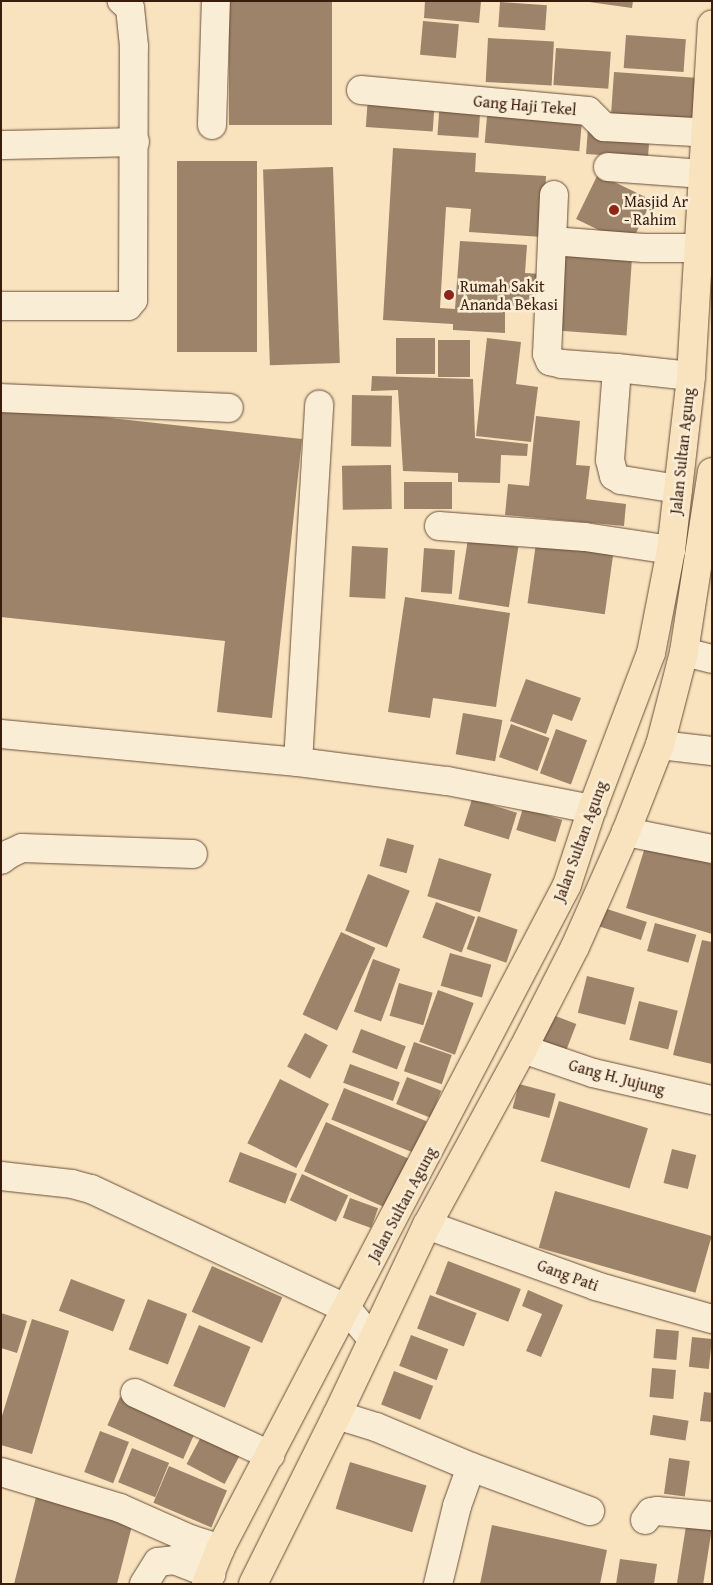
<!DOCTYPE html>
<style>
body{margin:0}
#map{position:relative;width:713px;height:1585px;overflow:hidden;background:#f8e3be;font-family:"Gentium Book Plus",serif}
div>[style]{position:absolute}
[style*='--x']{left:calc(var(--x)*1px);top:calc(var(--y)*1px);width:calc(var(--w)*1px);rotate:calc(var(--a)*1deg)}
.building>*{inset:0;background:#9d8369;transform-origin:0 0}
.roads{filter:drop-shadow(0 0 1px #6a4e39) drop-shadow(0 0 1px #6a4e39)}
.minor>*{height:28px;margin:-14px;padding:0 14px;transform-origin:14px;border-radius:14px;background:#faedd5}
.highway>*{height:28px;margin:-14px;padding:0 14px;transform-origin:14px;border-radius:14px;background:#f8e3be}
.dots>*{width:14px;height:14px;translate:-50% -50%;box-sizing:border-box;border:2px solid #faedd5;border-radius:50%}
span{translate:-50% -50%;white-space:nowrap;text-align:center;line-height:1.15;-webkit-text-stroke:5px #faedd5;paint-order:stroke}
.street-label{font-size:16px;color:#3a1c0d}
.poi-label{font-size:16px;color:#3a1c0d}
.left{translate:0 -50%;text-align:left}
.frame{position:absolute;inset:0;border:2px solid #3a1c0d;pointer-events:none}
</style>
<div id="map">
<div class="building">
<div style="left:229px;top:1px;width:103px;height:124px"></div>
<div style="clip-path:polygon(425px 1px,481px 1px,479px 23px,424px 18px)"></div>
<div style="clip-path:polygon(582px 1px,633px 1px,632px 8px)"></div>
<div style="left:500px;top:2px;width:47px;height:25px;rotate:4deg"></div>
<div style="left:423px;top:21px;width:36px;height:34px;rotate:5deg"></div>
<div style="left:626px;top:35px;width:60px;height:33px;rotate:4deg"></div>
<div style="left:488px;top:38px;width:66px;height:44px;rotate:3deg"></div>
<div style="left:556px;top:48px;width:55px;height:37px;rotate:4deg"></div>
<div style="left:614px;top:72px;width:92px;height:50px;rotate:4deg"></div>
<div style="left:368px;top:96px;width:67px;height:31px;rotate:4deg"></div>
<div style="left:440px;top:99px;width:41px;height:36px;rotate:4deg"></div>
<div style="left:488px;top:105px;width:95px;height:38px;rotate:5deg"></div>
<div style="left:588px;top:127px;width:62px;height:27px;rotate:4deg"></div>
<div style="clip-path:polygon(393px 148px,476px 153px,475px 172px,546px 176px,543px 237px,469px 232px,471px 209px,446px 207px,440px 308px,455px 309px,460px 241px,527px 245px,525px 273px,542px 274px,540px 308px,511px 306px,511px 312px,505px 312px,505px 333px,453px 330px,453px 324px,383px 320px)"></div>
<div style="left:177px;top:161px;width:80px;height:191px"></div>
<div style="left:333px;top:167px;width:196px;height:70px;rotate:88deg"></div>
<div style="left:598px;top:174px;width:60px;height:50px;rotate:26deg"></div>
<div style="left:552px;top:241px;width:81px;height:89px;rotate:4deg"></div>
<div style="left:396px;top:338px;width:39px;height:36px"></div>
<div style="clip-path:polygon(487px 338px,521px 342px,516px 384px,538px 387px,531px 442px,476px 436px)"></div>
<div style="left:470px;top:340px;width:37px;height:32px;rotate:90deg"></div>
<div style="clip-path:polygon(372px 376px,473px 379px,475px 438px,528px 444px,527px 456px,501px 455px,500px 483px,458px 482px,458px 473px,403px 471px,398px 390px,371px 391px)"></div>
<div style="left:352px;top:395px;width:40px;height:51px;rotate:1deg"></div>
<div style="clip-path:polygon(1px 406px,302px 439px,272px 718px,217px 712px,225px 641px,1px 617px)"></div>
<div style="clip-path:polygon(536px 416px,580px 421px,576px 465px,590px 466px,586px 499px,626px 504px,624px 526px,505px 515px,508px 484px,529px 486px)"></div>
<div style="left:391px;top:465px;width:44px;height:49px;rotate:89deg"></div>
<div style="left:404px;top:482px;width:48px;height:27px"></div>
<div style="left:537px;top:536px;width:78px;height:68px;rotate:8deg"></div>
<div style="left:468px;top:539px;width:51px;height:61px;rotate:9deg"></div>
<div style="left:352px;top:546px;width:36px;height:51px;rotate:3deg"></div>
<div style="left:424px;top:548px;width:31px;height:44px;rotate:4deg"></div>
<div style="clip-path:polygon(405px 597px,510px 613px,496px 707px,433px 698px,430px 718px,388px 712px)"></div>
<div style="clip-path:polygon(526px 679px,581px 698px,572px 721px,553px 714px,546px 734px,510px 721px)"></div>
<div style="left:463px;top:713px;width:40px;height:42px;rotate:10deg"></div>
<div style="left:511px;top:724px;width:41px;height:35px;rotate:20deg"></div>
<div style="left:556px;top:729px;width:33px;height:47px;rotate:20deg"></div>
<div style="left:472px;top:799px;width:47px;height:28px;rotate:17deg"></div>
<div style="left:523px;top:808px;width:41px;height:23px;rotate:17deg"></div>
<div style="left:387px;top:838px;width:28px;height:29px;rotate:15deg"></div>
<div style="clip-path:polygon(646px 844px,712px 864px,712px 934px,626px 908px)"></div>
<div style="left:439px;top:858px;width:55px;height:40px;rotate:17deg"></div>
<div style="left:368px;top:874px;width:45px;height:61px;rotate:22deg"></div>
<div style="left:436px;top:902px;width:42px;height:38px;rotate:21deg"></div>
<div style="left:604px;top:908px;width:45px;height:19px;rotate:18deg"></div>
<div style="left:478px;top:916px;width:42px;height:35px;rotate:19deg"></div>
<div style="left:655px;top:923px;width:43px;height:29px;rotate:16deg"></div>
<div style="left:341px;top:932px;width:38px;height:91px;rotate:25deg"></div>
<div style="clip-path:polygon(702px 940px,712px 942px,712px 1064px,673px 1055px)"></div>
<div style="left:450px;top:953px;width:43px;height:34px;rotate:16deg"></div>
<div style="left:373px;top:959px;width:29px;height:56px;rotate:20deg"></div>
<div style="left:587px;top:976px;width:49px;height:38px;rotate:14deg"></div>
<div style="left:399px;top:983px;width:35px;height:34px;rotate:16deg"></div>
<div style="left:438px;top:990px;width:38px;height:55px;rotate:20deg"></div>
<div style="left:639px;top:1001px;width:40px;height:40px;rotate:14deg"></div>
<div style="left:553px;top:1015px;width:25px;height:34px;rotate:21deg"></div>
<div style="left:361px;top:1029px;width:48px;height:25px;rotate:21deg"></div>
<div style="left:305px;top:1033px;width:26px;height:38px;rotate:28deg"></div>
<div style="left:414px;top:1042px;width:40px;height:31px;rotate:19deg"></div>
<div style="left:350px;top:1064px;width:53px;height:20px;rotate:20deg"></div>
<div style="left:407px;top:1077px;width:37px;height:29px;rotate:22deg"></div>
<div style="left:280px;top:1079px;width:55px;height:72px;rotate:27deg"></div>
<div style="left:519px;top:1084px;width:38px;height:25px;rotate:15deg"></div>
<div style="left:344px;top:1088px;width:89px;height:34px;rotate:22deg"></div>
<div style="left:559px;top:1101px;width:93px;height:63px;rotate:17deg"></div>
<div style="left:326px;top:1122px;width:93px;height:54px;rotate:24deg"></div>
<div style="left:672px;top:1149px;width:25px;height:35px;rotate:14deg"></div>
<div style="left:240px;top:1152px;width:61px;height:32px;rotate:21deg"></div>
<div style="left:302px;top:1174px;width:51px;height:29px;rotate:25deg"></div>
<div style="left:555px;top:1191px;width:163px;height:59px;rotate:16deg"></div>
<div style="left:350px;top:1198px;width:30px;height:21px;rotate:20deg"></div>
<div style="left:448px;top:1261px;width:78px;height:35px;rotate:21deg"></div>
<div style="left:212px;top:1266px;width:77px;height:50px;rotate:24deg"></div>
<div style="left:71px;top:1279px;width:58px;height:34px;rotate:21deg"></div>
<div style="clip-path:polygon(528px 1290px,563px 1305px,541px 1357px,526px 1351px,542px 1314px,522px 1306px)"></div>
<div style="left:430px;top:1295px;width:50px;height:36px;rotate:21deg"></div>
<div style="left:148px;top:1299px;width:42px;height:54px;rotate:21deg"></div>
<div style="clip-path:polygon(1px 1313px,27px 1321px,17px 1353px,1px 1348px)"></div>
<div style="clip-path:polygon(32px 1319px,69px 1331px,32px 1454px,1px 1445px,1px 1419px)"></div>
<div style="left:199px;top:1325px;width:56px;height:66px;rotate:23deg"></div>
<div style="left:656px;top:1329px;width:23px;height:29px;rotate:5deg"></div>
<div style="left:411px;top:1335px;width:40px;height:33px;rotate:21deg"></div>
<div style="left:692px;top:1337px;width:20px;height:30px;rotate:6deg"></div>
<div style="left:652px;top:1368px;width:24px;height:29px;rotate:5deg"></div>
<div style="left:394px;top:1371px;width:42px;height:36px;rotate:21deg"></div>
<div style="clip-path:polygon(704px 1392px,712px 1393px,712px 1422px,700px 1421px)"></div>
<div style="left:120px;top:1397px;width:83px;height:31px;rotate:24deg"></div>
<div style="left:653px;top:1415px;width:36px;height:20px;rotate:9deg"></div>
<div style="left:100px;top:1431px;width:31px;height:44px;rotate:21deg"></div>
<div style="left:203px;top:1433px;width:43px;height:35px;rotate:28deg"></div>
<div style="left:132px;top:1448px;width:40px;height:37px;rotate:22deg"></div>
<div style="left:669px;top:1458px;width:21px;height:36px;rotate:8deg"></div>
<div style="left:350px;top:1462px;width:80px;height:49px;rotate:17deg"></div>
<div style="left:169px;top:1466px;width:63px;height:40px;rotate:23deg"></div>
<div style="clip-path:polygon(37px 1493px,134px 1518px,117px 1584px,14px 1584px)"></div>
<div style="clip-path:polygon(492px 1525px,607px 1550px,600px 1584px,480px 1584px)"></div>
<div style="left:686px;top:1526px;width:26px;height:59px;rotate:9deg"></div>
<div style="clip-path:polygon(620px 1559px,657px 1564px,654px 1584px,616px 1584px)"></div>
</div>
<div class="roads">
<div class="minor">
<div style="--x:361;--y:90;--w:228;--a:5.3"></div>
<div style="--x:588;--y:111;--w:23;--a:45"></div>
<div style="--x:604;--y:127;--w:108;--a:3.2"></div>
<div style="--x:212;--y:125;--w:124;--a:-88.2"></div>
<div style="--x:1;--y:145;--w:134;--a:-1.3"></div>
<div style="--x:608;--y:167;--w:95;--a:4.2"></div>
<div style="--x:554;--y:195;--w:159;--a:92.5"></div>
<div style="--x:547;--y:354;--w:8;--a:67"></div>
<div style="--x:550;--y:361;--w:12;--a:14"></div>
<div style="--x:562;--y:364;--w:55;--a:4.2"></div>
<div style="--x:552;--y:241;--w:92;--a:4.4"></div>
<div style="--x:644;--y:248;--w:54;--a:0"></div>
<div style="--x:1;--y:306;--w:127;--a:0"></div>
<div style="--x:128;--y:306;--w:8;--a:-50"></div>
<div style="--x:133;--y:300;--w:254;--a:-89.8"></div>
<div style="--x:134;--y:46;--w:38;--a:-96"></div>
<div style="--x:130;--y:8;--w:11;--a:-139"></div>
<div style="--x:1;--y:398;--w:228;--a:2.5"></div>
<div style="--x:678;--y:489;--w:58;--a:-171"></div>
<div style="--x:621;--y:480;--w:8;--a:-150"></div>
<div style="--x:614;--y:476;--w:16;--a:-104"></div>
<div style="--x:610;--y:460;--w:92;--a:-85.6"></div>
<div style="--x:617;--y:368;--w:74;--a:6.2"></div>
<div style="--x:439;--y:526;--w:146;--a:4.3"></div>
<div style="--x:585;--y:537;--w:87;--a:8.6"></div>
<div style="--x:684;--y:652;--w:29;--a:14"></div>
<div style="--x:1;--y:734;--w:298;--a:5.4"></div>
<div style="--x:298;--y:762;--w:150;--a:7.3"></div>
<div style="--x:447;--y:781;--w:148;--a:10.9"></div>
<div style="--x:660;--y:745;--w:52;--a:6.6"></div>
<div style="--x:298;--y:762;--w:358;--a:-86.6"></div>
<div style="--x:626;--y:832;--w:88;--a:11.2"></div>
<div style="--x:1;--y:860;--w:10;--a:-37"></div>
<div style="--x:9;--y:854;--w:14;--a:-25"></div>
<div style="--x:22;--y:848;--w:171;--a:2"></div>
<div style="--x:523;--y:1049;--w:74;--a:18.9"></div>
<div style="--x:593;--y:1073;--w:122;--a:12.8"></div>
<div style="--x:1;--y:1176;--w:71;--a:6.4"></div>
<div style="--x:72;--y:1184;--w:20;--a:15"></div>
<div style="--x:91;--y:1189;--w:283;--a:25.1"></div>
<div style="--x:347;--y:1309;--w:40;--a:50"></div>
<div style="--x:427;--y:1225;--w:180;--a:19.8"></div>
<div style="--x:596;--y:1286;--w:121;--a:15.9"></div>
<div style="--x:135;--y:1393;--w:149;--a:24.7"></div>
<div style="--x:337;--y:1415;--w:41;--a:17.1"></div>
<div style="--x:376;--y:1427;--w:103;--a:22.8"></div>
<div style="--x:471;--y:1467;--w:127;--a:20.3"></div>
<div style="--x:1;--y:1472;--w:124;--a:16.8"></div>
<div style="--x:120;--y:1508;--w:77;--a:23.9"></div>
<div style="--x:190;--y:1539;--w:32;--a:18"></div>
<div style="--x:645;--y:1520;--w:10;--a:-53"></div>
<div style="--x:651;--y:1512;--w:6;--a:-9"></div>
<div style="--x:657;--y:1511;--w:55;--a:5.2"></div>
<div style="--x:144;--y:1584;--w:26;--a:-58"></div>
<div style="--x:158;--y:1562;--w:16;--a:-7"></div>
<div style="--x:174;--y:1560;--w:40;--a:21"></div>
<div style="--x:438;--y:1584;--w:80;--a:-76.3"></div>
<div style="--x:457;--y:1506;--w:41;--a:-70.3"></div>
</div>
<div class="highway">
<div style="--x:206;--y:1584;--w:38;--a:-68"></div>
<div style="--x:220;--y:1549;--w:749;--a:-62.41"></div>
<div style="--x:567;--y:885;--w:80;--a:-71.8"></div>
<div style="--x:592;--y:809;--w:167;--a:-69.3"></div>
<div style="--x:651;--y:653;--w:105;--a:-79"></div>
<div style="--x:671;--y:550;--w:175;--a:-83.4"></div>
<div style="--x:691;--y:376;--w:352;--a:-86.6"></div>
<div style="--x:253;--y:1584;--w:189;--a:-63.6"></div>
<div style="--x:337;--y:1415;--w:210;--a:-64.7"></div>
<div style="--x:427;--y:1225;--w:200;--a:-61.4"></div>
<div style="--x:523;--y:1049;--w:114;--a:-63"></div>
<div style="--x:575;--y:947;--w:126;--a:-66.1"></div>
<div style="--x:626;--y:832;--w:93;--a:-68.7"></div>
<div style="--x:660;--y:745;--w:96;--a:-75.5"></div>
<div style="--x:684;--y:652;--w:182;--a:-81.2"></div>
</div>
</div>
<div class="dots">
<div style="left:614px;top:210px;background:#8f2418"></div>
<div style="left:449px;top:295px;background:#8f2418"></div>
</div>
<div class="street-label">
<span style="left:525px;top:105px;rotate:5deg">Gang Haji Tekel</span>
<span style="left:682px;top:451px;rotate:-84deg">Jalan Sultan Agung</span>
<span style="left:580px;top:841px;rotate:-70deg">Jalan Sultan Agung</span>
<span style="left:617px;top:1077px;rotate:15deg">Gang H. Jujung</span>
<span style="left:402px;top:1204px;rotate:-62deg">Jalan Sultan Agung</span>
<span style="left:568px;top:1275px;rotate:20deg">Gang Pati</span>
</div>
<div class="poi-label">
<span class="left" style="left:624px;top:210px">Masjid Ar<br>- Rahim</span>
<span class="left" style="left:460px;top:295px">Rumah Sakit<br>Ananda Bekasi</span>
</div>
<div class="frame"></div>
</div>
